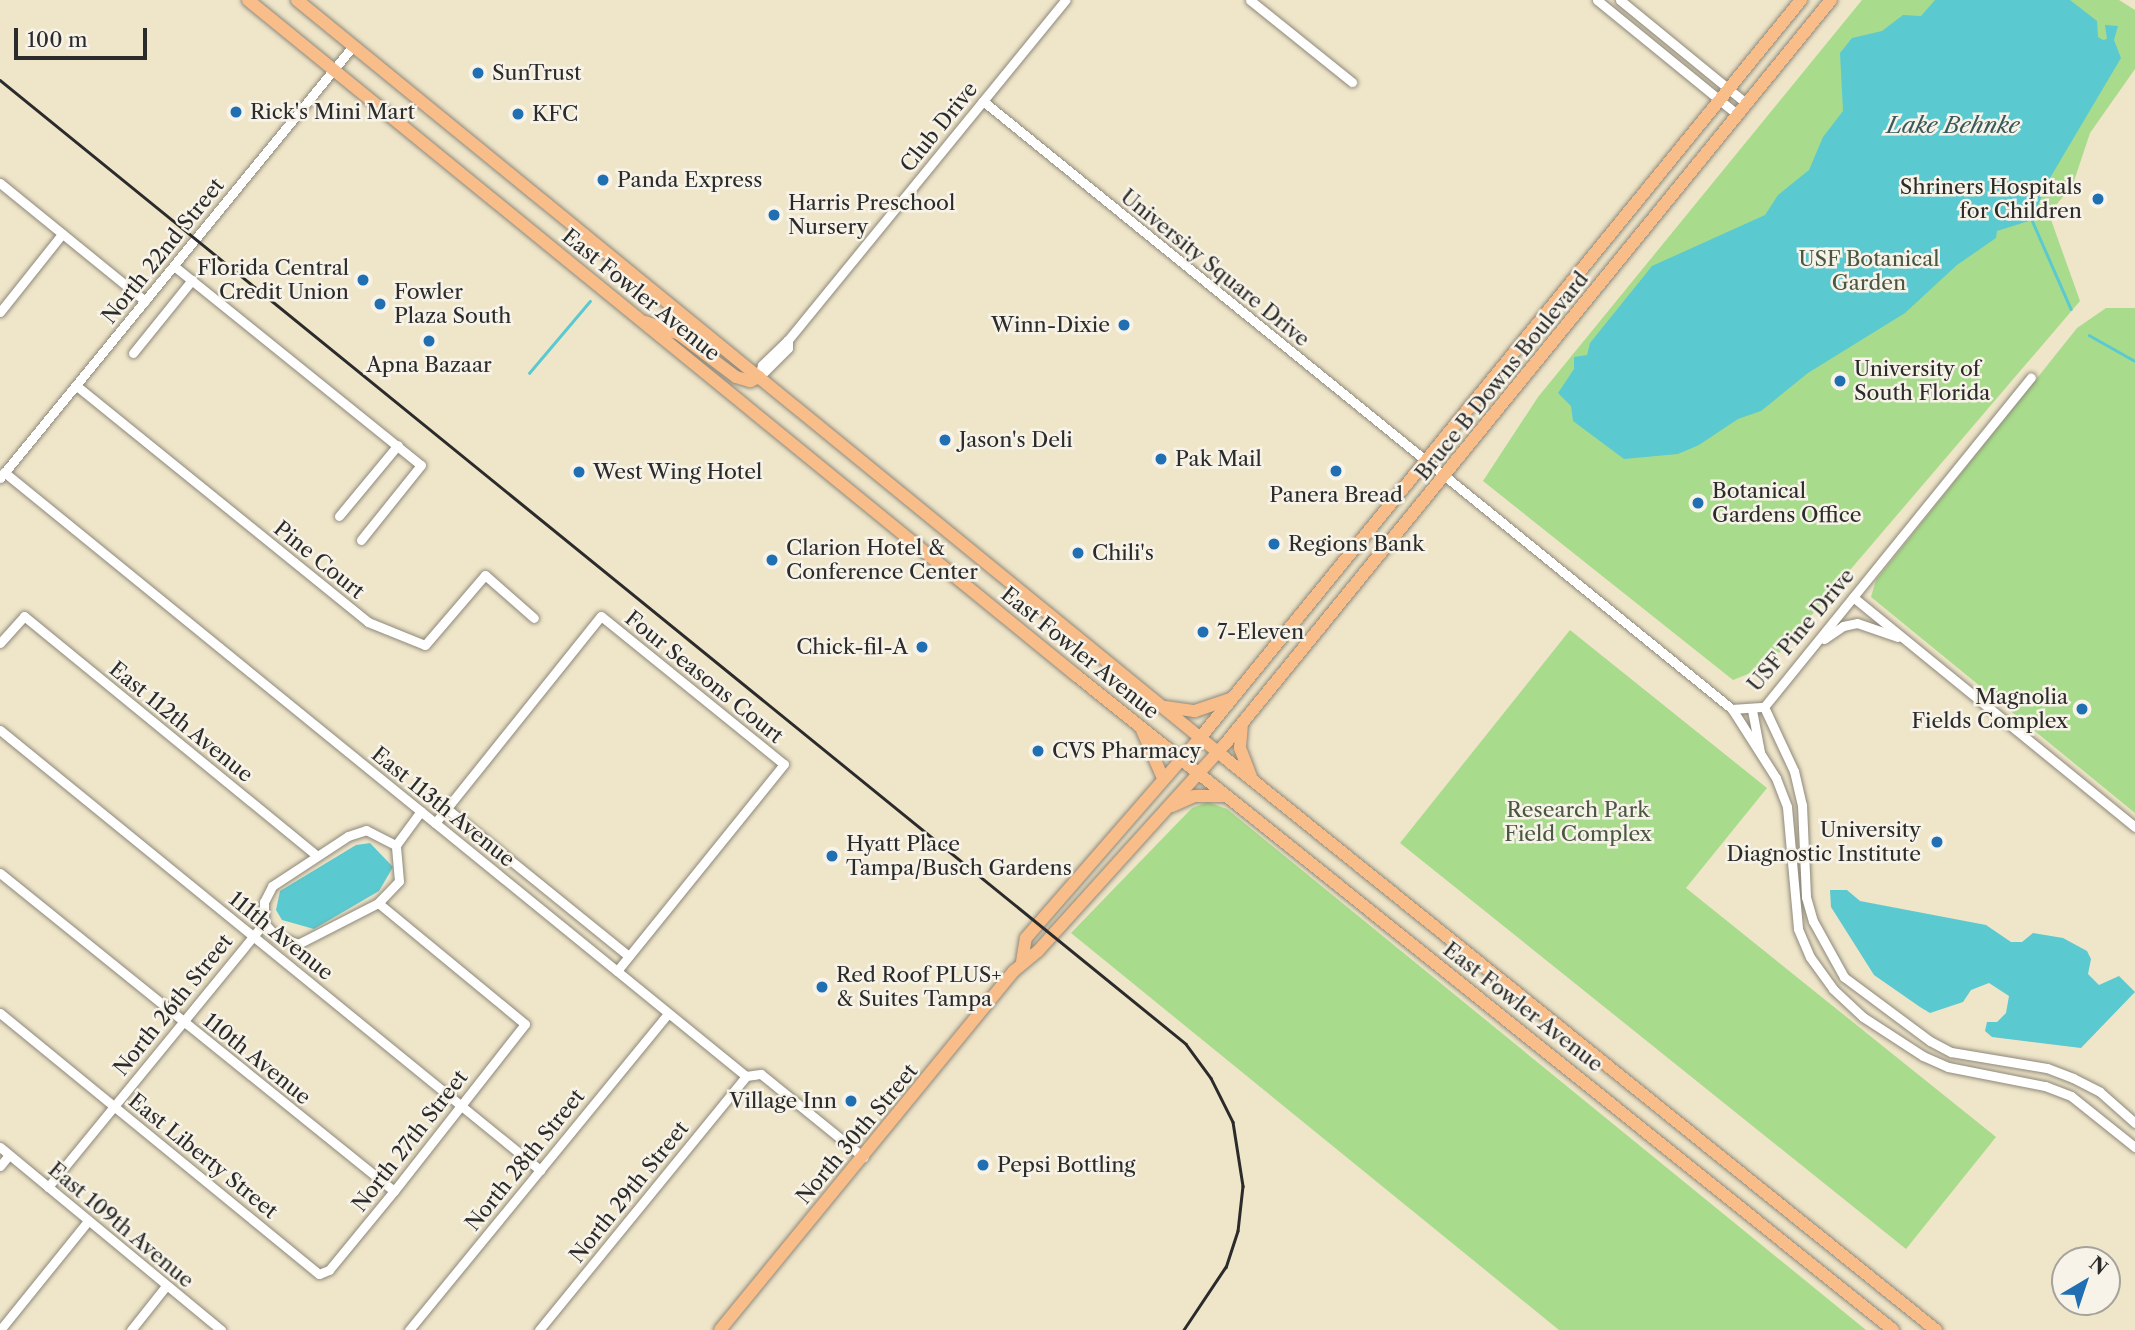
<!DOCTYPE html>
<style>
body{margin:0}
#map{position:relative;width:2135px;height:1330px;overflow:hidden;background:#efe5c9;font-family:"Libre Caslon Text",serif}
div>[style]{position:absolute}
[style*='--x']{left:calc(var(--x)*1px);top:calc(var(--y)*1px);width:calc(var(--w)*1px);rotate:calc(var(--a)*1deg)}
.green>*{inset:0;background:#a8dc8c}
.water>*{inset:0;background:#5bc9d0}
.stream>*{height:2.5px;margin:-1.25px;padding:0 1.25px;transform-origin:1.25px;border-radius:1.25px;background:#5bc9d0}
.roads{filter:drop-shadow(0 0 2px #8d887a) drop-shadow(0 0 2px #8d887a)}
.minor>*{height:9px;margin:-4.5px;padding:0 4.5px;transform-origin:4.5px;border-radius:4.5px;background:#fff}
.major>*{height:12px;margin:-6px;padding:0 6px;transform-origin:6px;border-radius:6px;background:#f8bd89}
.rail>*{height:2.5px;margin:-1.25px;padding:0 1.25px;transform-origin:1.25px;border-radius:1.25px;background:#2b2b2b}
.dots>*{width:19px;height:19px;translate:-50% -50%;box-sizing:border-box;border:4px solid #f7f3e8;border-radius:50%}
span{translate:-50% -50%;white-space:nowrap;text-align:center;line-height:1.15;-webkit-text-stroke:5px #f7f3e8;paint-order:stroke}
.poi-label{font-size:21px;color:#2b2b2b}
.left{translate:0 -50%;text-align:left}
.right{translate:-100% -50%;text-align:right}
.street-label{font-size:21px;color:#2b2b2b}
.park-label{font-size:21px;color:#4a5743}
.water-label{font-size:23px;color:#395a5d;font-style:italic}
.north{position:absolute;left:2051px;top:1246px;width:70px;height:70px;box-sizing:border-box;background:#f7f3e8;border:2px solid #a5a39c;border-radius:50%;rotate:39deg;font-size:19px;font-weight:700;line-height:28px;text-align:center;color:#2b2b2b}
.north::after{content:'';display:block;margin:auto;width:24px;height:32px;background:#1f6fb2;clip-path:polygon(50% 0,100% 100%,50% 72%,0 100%)}
.scale{position:absolute;left:14px;top:28px;width:133px;height:32px;box-sizing:border-box;border:4px solid #2b2b2b;border-top:0;padding-left:9px;font-size:21px;line-height:24px;white-space:nowrap;color:#2b2b2b;-webkit-text-stroke:5px #f7f3e8;paint-order:stroke}
</style>
<div id="map">
<div class="green">
<div style="clip-path:polygon(1862px 0,2119px 0,2135px 10px,2135px 69px,2090px 133px,2073px 184px,2049px 214px,2080px 301px,1768px 666px,1733px 680px,1483px 481px,1538px 397px)"></div>
<div style="clip-path:polygon(2106px 308px,2135px 308px,2135px 813px,1871px 597px,1876px 580px,2077px 328px)"></div>
<div style="clip-path:polygon(1570px 630px,1767px 788px,1686px 888px,1996px 1137px,1906px 1249px,1400px 843px)"></div>
<div style="clip-path:polygon(1208px 802px,1227px 809px,1866px 1330px,1559px 1330px,1071px 933px,1192px 808px)"></div>
</div>
<div class="water">
<div style="clip-path:polygon(1935px 0,2070px 0,2097px 21px,2098px 37px,2103px 40px,2107px 39px,2105px 25px,2118px 26px,2114px 40px,2121px 58px,2047px 183px,2032px 220px,1997px 231px,1996px 238px,1957px 265px,1905px 313px,1808px 373px,1761px 411px,1738px 419px,1699px 445px,1678px 454px,1624px 459px,1573px 421px,1571px 406px,1558px 393px,1574px 369px,1574px 357px,1587px 355px,1590px 343px,1652px 266px,1765px 215px,1778px 195px,1809px 170px,1823px 137px,1843px 111px,1840px 53px,1852px 38px,1882px 31px,1903px 15px,1921px 16px)"></div>
<div style="clip-path:polygon(370px 843px,393px 867px,379px 891px,314px 929px,282px 920px,276px 910px,280px 891px,356px 845px)"></div>
<div style="clip-path:polygon(1830px 890px,1847px 890px,1860px 901px,1986px 925px,2011px 942px,2022px 942px,2033px 933px,2063px 938px,2087px 951px,2091px 959px,2088px 974px,2099px 985px,2119px 976px,2135px 992px,2081px 1048px,1992px 1037px,1985px 1031px,1987px 1022px,1997px 1022px,2006px 1013px,2009px 996px,1989px 983px,1971px 990px,1963px 1002px,1930px 1013px,1920px 1007px,1874px 975px,1831px 907px)"></div>
</div>
<div class="stream">
<div style="--x:2032;--y:220;--w:97;--a:66.3"></div>
<div style="--x:2089;--y:335;--w:53;--a:29.5"></div>
<div style="--x:529;--y:373;--w:94;--a:-49.7"></div>
</div>
<div class="roads">
<div class="minor">
<div style="--x:1250;--y:0;--w:131;--a:38.8"></div>
<div style="--x:1597;--y:0;--w:182;--a:39.2"></div>
<div style="--x:1620;--y:0;--w:164;--a:39.3"></div>
<div style="--x:983;--y:101;--w:965;--a:39.07"></div>
<div style="--x:1732;--y:709;--w:32;--a:-4"></div>
<div style="--x:1764;--y:707;--w:424;--a:-51"></div>
<div style="--x:0;--y:183;--w:187;--a:39.1"></div>
<div style="--x:174;--y:266;--w:317;--a:38.9"></div>
<div style="--x:421;--y:465;--w:96;--a:128.7"></div>
<div style="--x:0;--y:312;--w:100;--a:-51.5"></div>
<div style="--x:133;--y:353;--w:94;--a:-51.1"></div>
<div style="--x:759;--y:377;--w:12;--a:-76"></div>
<div style="--x:762;--y:365;--w:36;--a:-44"></div>
<div style="--x:788;--y:340;--w:439;--a:-50.8"></div>
<div style="--x:759;--y:377;--w:41;--a:-45"></div>
<div style="--x:788;--y:348;--w:8;--a:-90"></div>
<div style="--x:78;--y:387;--w:373;--a:39"></div>
<div style="--x:368;--y:622;--w:61;--a:22"></div>
<div style="--x:425;--y:645;--w:92;--a:-49.4"></div>
<div style="--x:485;--y:575;--w:65;--a:41.3"></div>
<div style="--x:4;--y:472;--w:957;--a:39.15"></div>
<div style="--x:0;--y:478;--w:558;--a:-50.75"></div>
<div style="--x:339;--y:516;--w:92;--a:-50.3"></div>
<div style="--x:1853;--y:597;--w:364;--a:39.2"></div>
<div style="--x:1824;--y:639;--w:23;--a:-34"></div>
<div style="--x:1843;--y:626;--w:14;--a:-12"></div>
<div style="--x:1857;--y:623;--w:43;--a:18.9"></div>
<div style="--x:0;--y:643;--w:36;--a:-48"></div>
<div style="--x:24;--y:616;--w:377;--a:39.3"></div>
<div style="--x:1764;--y:707;--w:71;--a:64.9"></div>
<div style="--x:1794;--y:771;--w:35;--a:77"></div>
<div style="--x:1802;--y:805;--w:92;--a:87.5"></div>
<div style="--x:1806;--y:897;--w:25;--a:74"></div>
<div style="--x:1813;--y:921;--w:64;--a:61"></div>
<div style="--x:1844;--y:977;--w:107;--a:36.7"></div>
<div style="--x:1930;--y:1041;--w:24;--a:28"></div>
<div style="--x:1951;--y:1052;--w:97;--a:9.5"></div>
<div style="--x:2047;--y:1068;--w:28;--a:21"></div>
<div style="--x:2073;--y:1078;--w:30;--a:27"></div>
<div style="--x:2100;--y:1092;--w:47;--a:41.5"></div>
<div style="--x:1732;--y:709;--w:82;--a:57.5"></div>
<div style="--x:1776;--y:778;--w:31;--a:69"></div>
<div style="--x:1787;--y:807;--w:122;--a:84.8"></div>
<div style="--x:1798;--y:929;--w:30;--a:67"></div>
<div style="--x:1810;--y:957;--w:39;--a:54"></div>
<div style="--x:1833;--y:989;--w:41;--a:43"></div>
<div style="--x:1863;--y:1017;--w:72;--a:33"></div>
<div style="--x:1923;--y:1056;--w:27;--a:24"></div>
<div style="--x:1948;--y:1067;--w:99;--a:11.1"></div>
<div style="--x:2045;--y:1086;--w:28;--a:21"></div>
<div style="--x:2071;--y:1096;--w:82;--a:38.6"></div>
<div style="--x:1752;--y:710;--w:43;--a:79.2"></div>
<div style="--x:0;--y:730;--w:697;--a:39.17"></div>
<div style="--x:446;--y:808;--w:235;--a:39"></div>
<div style="--x:435;--y:823;--w:265;--a:-51.3"></div>
<div style="--x:601;--y:616;--w:235;--a:39"></div>
<div style="--x:784;--y:764;--w:266;--a:128.9"></div>
<div style="--x:0;--y:873;--w:506;--a:38.91"></div>
<div style="--x:264;--y:923;--w:16;--a:47"></div>
<div style="--x:275;--y:935;--w:25;--a:21"></div>
<div style="--x:298;--y:944;--w:90;--a:-27.1"></div>
<div style="--x:378;--y:903;--w:30;--a:-46"></div>
<div style="--x:399;--y:881;--w:36;--a:-95"></div>
<div style="--x:396;--y:845;--w:42;--a:-53.7"></div>
<div style="--x:0;--y:1013;--w:412;--a:39.3"></div>
<div style="--x:319;--y:1274;--w:11;--a:-22"></div>
<div style="--x:329;--y:1270;--w:102;--a:-50.6"></div>
<div style="--x:394;--y:1191;--w:212;--a:-51.9"></div>
<div style="--x:525;--y:1024;--w:190;--a:-140.5"></div>
<div style="--x:0;--y:1147;--w:287;--a:39.6"></div>
<div style="--x:0;--y:1166;--w:14;--a:-51"></div>
<div style="--x:48;--y:1187;--w:341;--a:-50.7"></div>
<div style="--x:264;--y:923;--w:21;--a:-90"></div>
<div style="--x:264;--y:902;--w:18;--a:-63"></div>
<div style="--x:272;--y:886;--w:91;--a:-33.3"></div>
<div style="--x:348;--y:836;--w:19;--a:-18"></div>
<div style="--x:366;--y:830;--w:34;--a:27"></div>
<div style="--x:0;--y:1330;--w:140;--a:-51.1"></div>
<div style="--x:131;--y:1330;--w:56;--a:-51.5"></div>
<div style="--x:409;--y:1330;--w:409;--a:-50.7"></div>
<div style="--x:539;--y:1330;--w:328;--a:-50.8"></div>
<div style="--x:746;--y:1076;--w:15;--a:-8"></div>
<div style="--x:761;--y:1074;--w:132;--a:39.1"></div>
</div>
<div class="major">
<div style="--x:248;--y:0;--w:1070;--a:39.2"></div>
<div style="--x:1077;--y:676;--w:1046;--a:38.71"></div>
<div style="--x:297;--y:0;--w:1198;--a:39.24"></div>
<div style="--x:1225;--y:758;--w:913;--a:38.82"></div>
<div style="--x:645;--y:322;--w:36;--a:19"></div>
<div style="--x:679;--y:334;--w:71;--a:37"></div>
<div style="--x:736;--y:377;--w:15;--a:16"></div>
<div style="--x:750;--y:381;--w:10;--a:-24"></div>
<div style="--x:1165;--y:707;--w:30;--a:8"></div>
<div style="--x:1195;--y:711;--w:39;--a:-19"></div>
<div style="--x:1242;--y:724;--w:24;--a:95"></div>
<div style="--x:1240;--y:748;--w:31;--a:69"></div>
<div style="--x:1142;--y:730;--w:50;--a:66.5"></div>
<div style="--x:1172;--y:806;--w:24;--a:-24"></div>
<div style="--x:1194;--y:796;--w:31;--a:0"></div>
<div style="--x:1022;--y:962;--w:24;--a:-81"></div>
<div style="--x:1026;--y:938;--w:265;--a:-49"></div>
<div style="--x:1200;--y:738;--w:952;--a:-50.84"></div>
<div style="--x:720;--y:1330;--w:464;--a:-50.7"></div>
<div style="--x:1014;--y:971;--w:31;--a:-40"></div>
<div style="--x:1038;--y:951;--w:280;--a:-47.9"></div>
<div style="--x:1226;--y:743;--w:958;--a:-50.85"></div>
</div>
</div>
<div class="rail">
<div style="--x:0;--y:80;--w:1528;--a:39.1"></div>
<div style="--x:1186;--y:1044;--w:42;--a:53.7"></div>
<div style="--x:1211;--y:1078;--w:49;--a:63.4"></div>
<div style="--x:1233;--y:1122;--w:65;--a:81.1"></div>
<div style="--x:1243;--y:1186;--w:45;--a:96.3"></div>
<div style="--x:1238;--y:1231;--w:38;--a:108"></div>
<div style="--x:1226;--y:1267;--w:76;--a:123.7"></div>
</div>
<div class="dots">
<div style="left:478px;top:73px;background:#1f6fb2"></div>
<div style="left:236px;top:112px;background:#1f6fb2"></div>
<div style="left:518px;top:114px;background:#1f6fb2"></div>
<div style="left:603px;top:180px;background:#1f6fb2"></div>
<div style="left:2098px;top:199px;background:#1f6fb2"></div>
<div style="left:774px;top:215px;background:#1f6fb2"></div>
<div style="left:363px;top:280px;background:#1f6fb2"></div>
<div style="left:380px;top:304px;background:#1f6fb2"></div>
<div style="left:1124px;top:325px;background:#1f6fb2"></div>
<div style="left:429px;top:341px;background:#1f6fb2"></div>
<div style="left:1840px;top:381px;background:#1f6fb2"></div>
<div style="left:945px;top:440px;background:#1f6fb2"></div>
<div style="left:1161px;top:459px;background:#1f6fb2"></div>
<div style="left:1336px;top:471px;background:#1f6fb2"></div>
<div style="left:579px;top:472px;background:#1f6fb2"></div>
<div style="left:1698px;top:503px;background:#1f6fb2"></div>
<div style="left:1274px;top:544px;background:#1f6fb2"></div>
<div style="left:1078px;top:553px;background:#1f6fb2"></div>
<div style="left:772px;top:560px;background:#1f6fb2"></div>
<div style="left:1203px;top:632px;background:#1f6fb2"></div>
<div style="left:922px;top:647px;background:#1f6fb2"></div>
<div style="left:2082px;top:709px;background:#1f6fb2"></div>
<div style="left:1038px;top:751px;background:#1f6fb2"></div>
<div style="left:1937px;top:842px;background:#1f6fb2"></div>
<div style="left:832px;top:856px;background:#1f6fb2"></div>
<div style="left:822px;top:987px;background:#1f6fb2"></div>
<div style="left:851px;top:1101px;background:#1f6fb2"></div>
<div style="left:983px;top:1165px;background:#1f6fb2"></div>
</div>
<div class="poi-label">
<span class="left" style="left:492px;top:73px">SunTrust</span>
<span class="left" style="left:250px;top:112px">Rick's Mini Mart</span>
<span class="left" style="left:532px;top:114px">KFC</span>
<span class="left" style="left:617px;top:180px">Panda Express</span>
<span class="right" style="left:2082px;top:199px">Shriners Hospitals<br>for Children</span>
<span class="left" style="left:788px;top:215px">Harris Preschool<br>Nursery</span>
<span class="right" style="left:349px;top:280px">Florida Central<br>Credit Union</span>
<span class="left" style="left:394px;top:304px">Fowler<br>Plaza South</span>
<span class="right" style="left:1110px;top:325px">Winn-Dixie</span>
<span style="left:429px;top:365px">Apna Bazaar</span>
<span class="left" style="left:1854px;top:381px">University of<br>South Florida</span>
<span class="left" style="left:959px;top:440px">Jason's Deli</span>
<span class="left" style="left:1175px;top:459px">Pak Mail</span>
<span class="left" style="left:593px;top:472px">West Wing Hotel</span>
<span class="left" style="left:1712px;top:503px">Botanical<br>Gardens Office</span>
<span style="left:1336px;top:495px">Panera Bread</span>
<span class="left" style="left:1288px;top:544px">Regions Bank</span>
<span class="left" style="left:786px;top:560px">Clarion Hotel &amp;<br>Conference Center</span>
<span class="left" style="left:1092px;top:553px">Chili's</span>
<span class="left" style="left:1217px;top:632px">7-Eleven</span>
<span class="right" style="left:908px;top:647px">Chick-fil-A</span>
<span class="right" style="left:2068px;top:709px">Magnolia<br>Fields Complex</span>
<span class="left" style="left:1052px;top:751px">CVS Pharmacy</span>
<span class="right" style="left:1921px;top:842px">University<br>Diagnostic Institute</span>
<span class="left" style="left:846px;top:856px">Hyatt Place<br>Tampa/Busch Gardens</span>
<span class="left" style="left:836px;top:987px">Red Roof PLUS+<br>&amp; Suites Tampa</span>
<span class="right" style="left:837px;top:1101px">Village Inn</span>
<span class="left" style="left:997px;top:1165px">Pepsi Bottling</span>
</div>
<div class="street-label">
<span style="left:939px;top:127px;rotate:-51deg">Club Drive</span>
<span style="left:163px;top:251px;rotate:-51deg">North 22nd Street</span>
<span style="left:1215px;top:268px;rotate:39deg">University Square Drive</span>
<span style="left:641px;top:295px;rotate:39deg">East Fowler Avenue</span>
<span style="left:1502px;top:376px;rotate:-51deg">Bruce B Downs Boulevard</span>
<span style="left:319px;top:560px;rotate:39deg">Pine Court</span>
<span style="left:1801px;top:630px;rotate:-50deg">USF Pine Drive</span>
<span style="left:1080px;top:653px;rotate:39deg">East Fowler Avenue</span>
<span style="left:704px;top:677px;rotate:39deg">Four Seasons Court</span>
<span style="left:181px;top:722px;rotate:39deg">East 112th Avenue</span>
<span style="left:443px;top:807px;rotate:39deg">East 113th Avenue</span>
<span style="left:281px;top:936px;rotate:39deg">111th Avenue</span>
<span style="left:173px;top:1005px;rotate:-51deg">North 26th Street</span>
<span style="left:1523px;top:1007px;rotate:38deg">East Fowler Avenue</span>
<span style="left:257px;top:1059px;rotate:39deg">110th Avenue</span>
<span style="left:857px;top:1134px;rotate:-50deg">North 30th Street</span>
<span style="left:410px;top:1141px;rotate:-52deg">North 27th Street</span>
<span style="left:203px;top:1156px;rotate:39deg">East Liberty Street</span>
<span style="left:525px;top:1160px;rotate:-51deg">North 28th Street</span>
<span style="left:629px;top:1192px;rotate:-51deg">North 29th Street</span>
<span style="left:121px;top:1225px;rotate:40deg">East 109th Avenue</span>
</div>
<div class="park-label">
<span style="left:1869px;top:271px">USF Botanical<br>Garden</span>
<span style="left:1578px;top:822px">Research Park<br>Field Complex</span>
</div>
<div class="water-label">
<span style="left:1953px;top:125px">Lake Behnke</span>
</div>
<div class="north">N</div>
<div class="scale">100 m</div>
</div>
